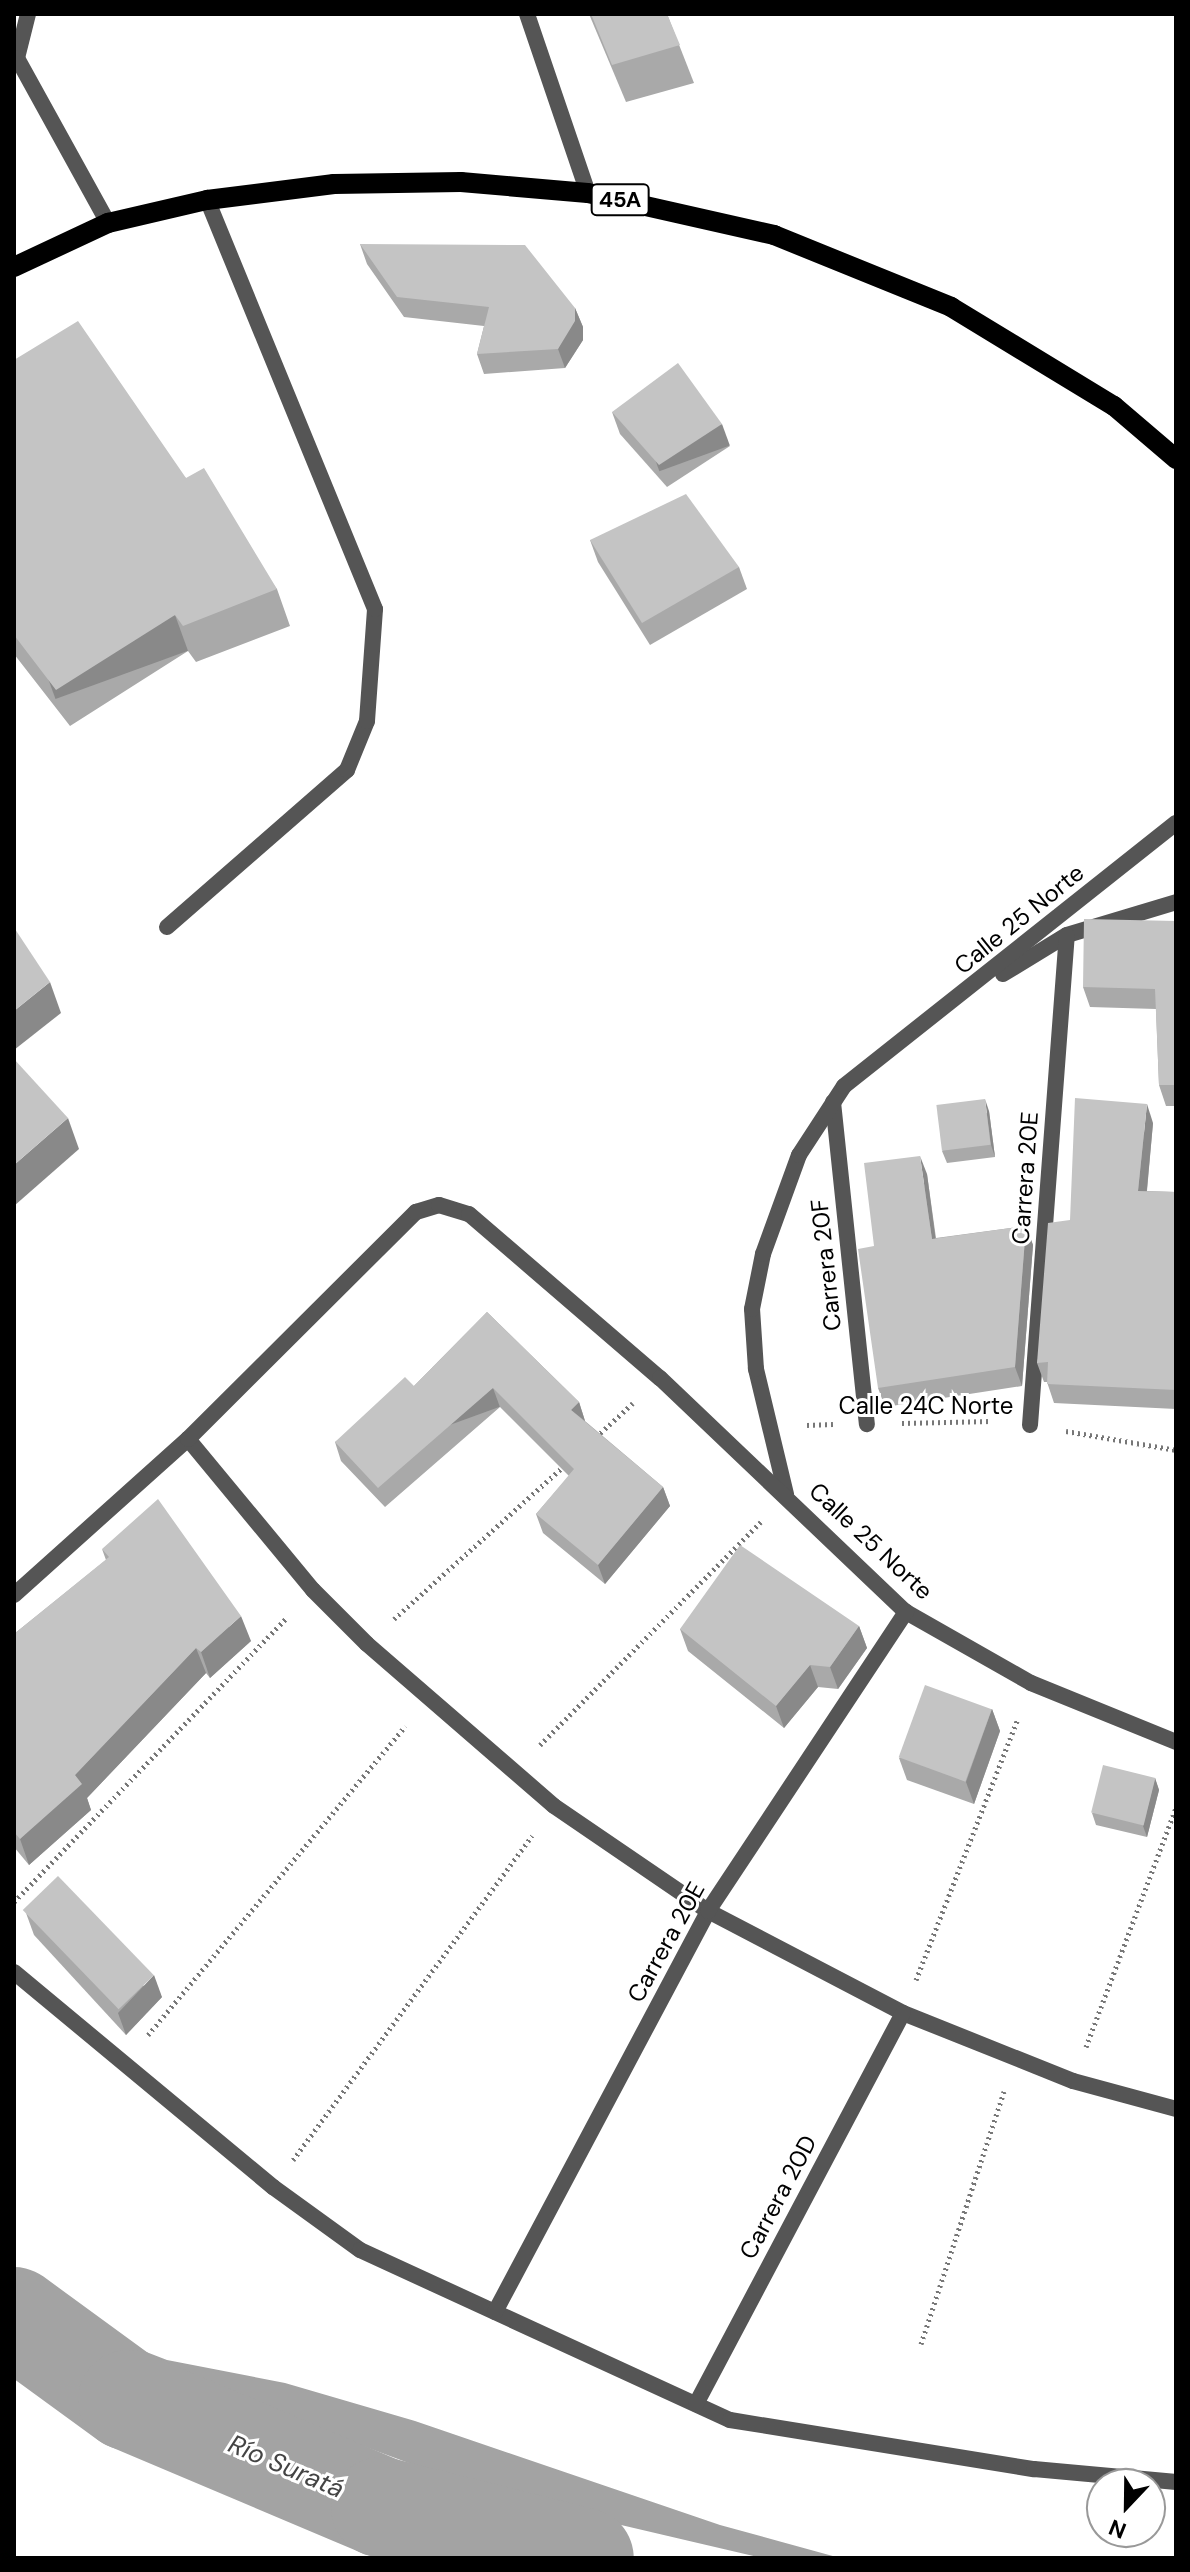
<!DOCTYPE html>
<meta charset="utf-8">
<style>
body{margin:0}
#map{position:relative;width:1190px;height:2572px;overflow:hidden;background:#fff;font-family:"DM Sans",sans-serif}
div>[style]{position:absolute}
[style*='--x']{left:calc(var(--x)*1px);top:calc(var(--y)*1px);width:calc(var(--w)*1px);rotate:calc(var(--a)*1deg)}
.water>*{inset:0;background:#a3a3a3}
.river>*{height:100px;margin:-50px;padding:0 50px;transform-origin:50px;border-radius:50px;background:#a3a3a3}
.path>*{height:5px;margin-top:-2.5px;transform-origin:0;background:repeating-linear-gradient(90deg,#777 0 2px,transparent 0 6px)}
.lane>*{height:16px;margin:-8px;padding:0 8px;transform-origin:8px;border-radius:8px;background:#555}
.street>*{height:16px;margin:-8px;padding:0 8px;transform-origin:8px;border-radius:8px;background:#555}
.primary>*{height:20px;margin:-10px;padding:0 10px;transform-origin:10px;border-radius:10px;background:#000}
.wall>*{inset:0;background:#a9a9a9}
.shaded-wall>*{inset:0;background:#898989;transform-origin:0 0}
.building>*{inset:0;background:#c4c4c4;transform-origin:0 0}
span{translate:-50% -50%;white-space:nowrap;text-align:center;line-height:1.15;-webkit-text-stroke:6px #fff;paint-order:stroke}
.shield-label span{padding:2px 6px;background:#fff;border:2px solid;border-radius:6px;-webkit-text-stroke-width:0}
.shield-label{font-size:22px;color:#000;font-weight:700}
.street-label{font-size:24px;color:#000}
.water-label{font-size:26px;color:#444;font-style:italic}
.frame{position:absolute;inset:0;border:16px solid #000;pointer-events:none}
.north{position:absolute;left:1086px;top:2468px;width:80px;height:80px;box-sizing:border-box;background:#fff;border:2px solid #999;border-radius:50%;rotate:202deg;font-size:22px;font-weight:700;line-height:32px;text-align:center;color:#000}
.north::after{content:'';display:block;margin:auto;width:28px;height:36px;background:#000;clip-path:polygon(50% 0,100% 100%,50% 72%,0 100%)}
</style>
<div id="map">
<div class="water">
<div style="clip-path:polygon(14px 2285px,48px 2314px,167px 2360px,285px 2383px,415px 2421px,720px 2525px,840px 2558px,762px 2558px,497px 2496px,272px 2412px,53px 2371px,14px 2349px)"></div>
</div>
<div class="river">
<div style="--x:14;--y:2317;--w:141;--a:36.1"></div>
<div style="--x:128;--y:2400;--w:275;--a:22.9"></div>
<div style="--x:381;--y:2507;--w:209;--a:14.1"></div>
</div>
<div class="path">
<div style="--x:902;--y:1423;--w:90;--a:-1.3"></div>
<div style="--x:807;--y:1425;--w:26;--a:-2"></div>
<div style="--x:1066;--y:1431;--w:112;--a:9.8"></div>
<div style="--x:596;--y:1437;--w:50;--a:-42.6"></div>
<div style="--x:394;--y:1619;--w:230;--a:-42"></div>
<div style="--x:540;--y:1745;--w:314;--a:-45.3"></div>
<div style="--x:14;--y:1902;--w:395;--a:-46.2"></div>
<div style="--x:916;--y:1980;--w:281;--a:-68.7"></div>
<div style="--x:148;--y:2035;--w:402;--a:-50.2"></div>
<div style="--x:1086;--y:2047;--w:255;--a:-69.4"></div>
<div style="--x:293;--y:2160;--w:403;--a:-53.6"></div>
<div style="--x:921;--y:2344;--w:266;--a:-71.8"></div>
</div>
<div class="lane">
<div style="--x:28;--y:14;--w:45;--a:104"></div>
<div style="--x:17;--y:58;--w:188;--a:61.1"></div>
<div style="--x:167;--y:927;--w:239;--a:-41.1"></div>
<div style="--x:347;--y:770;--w:53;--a:-67.8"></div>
<div style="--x:367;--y:721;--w:112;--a:-85.9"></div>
<div style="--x:375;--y:609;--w:442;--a:-112.3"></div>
</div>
<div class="street">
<div style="--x:527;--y:14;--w:189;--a:71.2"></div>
<div style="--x:1003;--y:974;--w:75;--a:-31.4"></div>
<div style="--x:1067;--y:935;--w:114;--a:-16.8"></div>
<div style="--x:833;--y:1102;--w:324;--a:84"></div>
<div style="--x:1030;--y:1425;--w:491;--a:-85.7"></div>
<div style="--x:188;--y:1439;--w:196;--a:50.4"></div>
<div style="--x:313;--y:1590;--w:76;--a:45"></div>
<div style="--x:367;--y:1644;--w:247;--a:40.9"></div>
<div style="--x:554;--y:1806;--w:186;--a:34.3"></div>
<div style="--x:708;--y:1911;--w:220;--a:27.6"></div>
<div style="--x:903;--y:2013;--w:183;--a:21.8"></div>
<div style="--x:1073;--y:2081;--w:107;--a:15.2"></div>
<div style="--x:786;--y:1494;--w:129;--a:-103.5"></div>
<div style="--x:756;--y:1369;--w:60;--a:-93.8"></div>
<div style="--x:752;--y:1309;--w:56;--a:-78.7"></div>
<div style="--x:763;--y:1254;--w:105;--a:-70"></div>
<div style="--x:799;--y:1155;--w:82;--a:-56.9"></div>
<div style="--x:844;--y:1086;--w:424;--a:-38.4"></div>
<div style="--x:14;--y:1595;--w:234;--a:-41.9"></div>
<div style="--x:188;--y:1439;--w:322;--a:-44.9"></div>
<div style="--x:416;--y:1212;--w:24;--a:-17"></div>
<div style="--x:439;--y:1205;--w:31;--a:17"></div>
<div style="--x:469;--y:1214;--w:252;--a:40.7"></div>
<div style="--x:660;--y:1378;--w:340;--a:43.6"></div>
<div style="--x:906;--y:1612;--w:144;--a:29.6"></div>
<div style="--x:1031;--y:1683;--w:157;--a:22.1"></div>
<div style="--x:14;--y:1972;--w:337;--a:39.7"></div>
<div style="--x:273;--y:2187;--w:107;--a:35.9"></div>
<div style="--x:360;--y:2250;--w:407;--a:24.7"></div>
<div style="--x:730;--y:2420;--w:308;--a:9.2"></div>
<div style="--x:1034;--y:2469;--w:143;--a:5.2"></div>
<div style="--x:495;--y:2312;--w:454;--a:-62"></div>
<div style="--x:708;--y:1911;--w:359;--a:-56.5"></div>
<div style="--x:696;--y:2404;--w:442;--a:-62.1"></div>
</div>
<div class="primary">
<div style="--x:14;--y:267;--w:104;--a:-25.1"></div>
<div style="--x:108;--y:223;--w:102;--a:-13.1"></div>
<div style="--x:207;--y:200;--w:128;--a:-7.2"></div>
<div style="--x:334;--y:184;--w:127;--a:-0.9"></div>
<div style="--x:461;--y:182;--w:127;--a:5"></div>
<div style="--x:588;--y:193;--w:191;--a:12.7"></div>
<div style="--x:774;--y:235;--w:191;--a:22.1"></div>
<div style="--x:951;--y:307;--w:191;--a:31.3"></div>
<div style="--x:1114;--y:406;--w:82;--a:40.5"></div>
</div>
<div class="wall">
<div style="clip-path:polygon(589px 14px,667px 14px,694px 83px,626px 102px)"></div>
<div style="clip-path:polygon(360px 244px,575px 308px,583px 327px,583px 340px,565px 368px,484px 374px,477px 354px,484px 326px,404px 317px,367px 264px)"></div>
<div style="clip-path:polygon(14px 360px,186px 478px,277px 589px,290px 626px,196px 662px,188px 651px,70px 726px,14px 654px)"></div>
<div style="clip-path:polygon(612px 412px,730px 446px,667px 487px,620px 434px)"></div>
<div style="clip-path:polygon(590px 540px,739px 567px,747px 589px,650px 645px,598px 562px)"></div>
<div style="clip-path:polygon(1176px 921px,1176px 1106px,1166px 1106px,1159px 1085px,1156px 1009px,1090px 1007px,1083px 987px)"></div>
<div style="clip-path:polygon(989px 1111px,995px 1157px,947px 1163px,942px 1151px)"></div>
<div style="clip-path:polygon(1153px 1123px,1147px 1191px,1176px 1192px,1176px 1409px,1054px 1403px,1047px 1382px,1044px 1382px,1037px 1363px,1070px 1220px)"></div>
<div style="clip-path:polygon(927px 1174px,936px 1238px,1026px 1226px,1033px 1245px,1022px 1386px,885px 1407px,878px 1388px)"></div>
<div style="clip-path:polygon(487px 1312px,579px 1402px,585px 1421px,663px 1487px,670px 1506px,605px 1584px,543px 1533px,536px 1514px,569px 1476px,500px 1407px,385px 1507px,341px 1461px,335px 1442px,414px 1386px)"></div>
<div style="clip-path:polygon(102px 1549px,251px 1641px,210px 1678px,206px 1673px,87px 1798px,91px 1810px,29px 1865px,14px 1847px,14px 1634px,106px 1560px)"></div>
<div style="clip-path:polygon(859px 1626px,867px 1648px,838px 1689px,818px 1687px,784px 1728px,688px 1651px,680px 1629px)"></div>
<div style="clip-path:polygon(992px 1709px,1000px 1731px,974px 1804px,907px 1780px,899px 1758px)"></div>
<div style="clip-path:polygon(1155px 1778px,1159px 1790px,1147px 1837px,1096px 1825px,1092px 1813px)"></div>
<div style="clip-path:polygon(26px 1913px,162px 1997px,126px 2035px,34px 1935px)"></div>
</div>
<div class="shaded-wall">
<div style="clip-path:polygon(575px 308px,583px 327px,583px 340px,565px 368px,558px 349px)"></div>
<div style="left:722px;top:424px;width:23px;height:75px;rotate:70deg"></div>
<div style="left:175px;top:615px;width:38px;height:141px;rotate:70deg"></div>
<div style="clip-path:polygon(50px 982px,61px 1013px,14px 1050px,14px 1011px)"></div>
<div style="clip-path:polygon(985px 1099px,989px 1111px,995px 1157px,991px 1145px)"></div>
<div style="clip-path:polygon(1147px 1104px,1153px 1123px,1145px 1210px,1138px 1191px)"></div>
<div style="clip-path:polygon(68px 1118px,79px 1149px,14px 1206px,14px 1165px)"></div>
<div style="clip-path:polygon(920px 1156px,927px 1174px,938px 1258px,932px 1239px)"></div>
<div style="clip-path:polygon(1026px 1226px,1033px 1245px,1022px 1386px,1015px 1367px)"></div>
<div style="left:493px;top:1388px;width:20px;height:152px;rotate:70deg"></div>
<div style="clip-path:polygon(579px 1402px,585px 1421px,571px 1410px)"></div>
<div style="clip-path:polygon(663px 1487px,670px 1506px,605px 1584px,598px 1565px)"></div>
<div style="clip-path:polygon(241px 1616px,251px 1641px,210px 1678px,201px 1652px)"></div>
<div style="clip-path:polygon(859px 1626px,867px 1648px,838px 1689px,830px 1667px)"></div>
<div style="clip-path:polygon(196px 1648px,206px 1673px,87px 1798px,91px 1810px,29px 1865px,20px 1839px,75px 1775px)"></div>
<div style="clip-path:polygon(810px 1665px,818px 1687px,784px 1728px,776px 1706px)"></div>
<div style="clip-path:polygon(992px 1709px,1000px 1731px,974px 1804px,966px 1782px)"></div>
<div style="clip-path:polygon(1155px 1778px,1159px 1790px,1147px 1837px,1143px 1826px)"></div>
<div style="clip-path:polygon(154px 1975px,162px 1997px,126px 2035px,118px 2013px)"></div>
</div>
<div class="building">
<div style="clip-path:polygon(591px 14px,667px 14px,680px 45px,612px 65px)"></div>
<div style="clip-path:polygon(360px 244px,525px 245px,575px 308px,575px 321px,558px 349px,477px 354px,489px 307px,397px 297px)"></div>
<div style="clip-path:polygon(78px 321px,186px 478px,204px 468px,277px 589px,183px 626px,175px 615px,56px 690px,14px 635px,14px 360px)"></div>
<div style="clip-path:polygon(678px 363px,722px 424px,659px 465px,612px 412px)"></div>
<div style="clip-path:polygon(686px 494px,739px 567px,642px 623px,590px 540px)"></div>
<div style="clip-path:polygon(1084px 919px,1176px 921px,1176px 1085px,1159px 1085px,1155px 989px,1083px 987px)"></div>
<div style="clip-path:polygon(15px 929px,50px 982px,14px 1011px,14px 930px)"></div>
<div style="clip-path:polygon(14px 1059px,68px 1118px,14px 1165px)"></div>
<div style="clip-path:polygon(1075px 1098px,1147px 1104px,1138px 1191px,1176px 1192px,1176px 1390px,1047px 1384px,1048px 1362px,1037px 1363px,1048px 1223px,1070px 1220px)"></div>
<div style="left:985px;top:1099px;width:46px;height:49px;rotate:83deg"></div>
<div style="clip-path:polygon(920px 1156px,932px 1239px,1026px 1226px,1015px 1367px,878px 1388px,858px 1249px,874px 1246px,864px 1163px)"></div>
<div style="clip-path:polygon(487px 1312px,579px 1402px,571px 1410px,663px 1487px,598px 1565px,536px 1514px,574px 1469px,493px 1388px,378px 1488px,335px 1442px,405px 1377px,414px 1386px)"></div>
<div style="clip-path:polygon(158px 1499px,241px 1616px,201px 1652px,196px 1648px,75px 1775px,82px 1784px,20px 1839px,14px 1832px,14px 1634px,109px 1557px,102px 1549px)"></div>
<div style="clip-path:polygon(740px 1545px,859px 1626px,830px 1667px,810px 1665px,776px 1706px,680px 1629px)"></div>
<div style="left:925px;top:1685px;width:71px;height:77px;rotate:20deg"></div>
<div style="left:1103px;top:1765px;width:54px;height:49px;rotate:14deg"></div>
<div style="left:58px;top:1876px;width:138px;height:49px;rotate:46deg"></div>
</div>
<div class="shield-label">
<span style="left:620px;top:200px">45A</span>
</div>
<div class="street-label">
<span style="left:1019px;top:919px;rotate:-39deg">Calle 25 Norte</span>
<span style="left:1025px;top:1178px;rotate:-86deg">Carrera 20E</span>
<span style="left:826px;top:1265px;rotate:-96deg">Carrera 20F</span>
<span style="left:926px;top:1406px">Calle 24C Norte</span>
<span style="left:871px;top:1541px;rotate:43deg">Calle 25 Norte</span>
<span style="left:666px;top:1942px;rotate:-61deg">Carrera 20E</span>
<span style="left:778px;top:2197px;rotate:-62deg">Carrera 20D</span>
</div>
<div class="water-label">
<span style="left:286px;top:2467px;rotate:23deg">Río Suratá</span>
</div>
<div class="frame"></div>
<div class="north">N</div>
</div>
